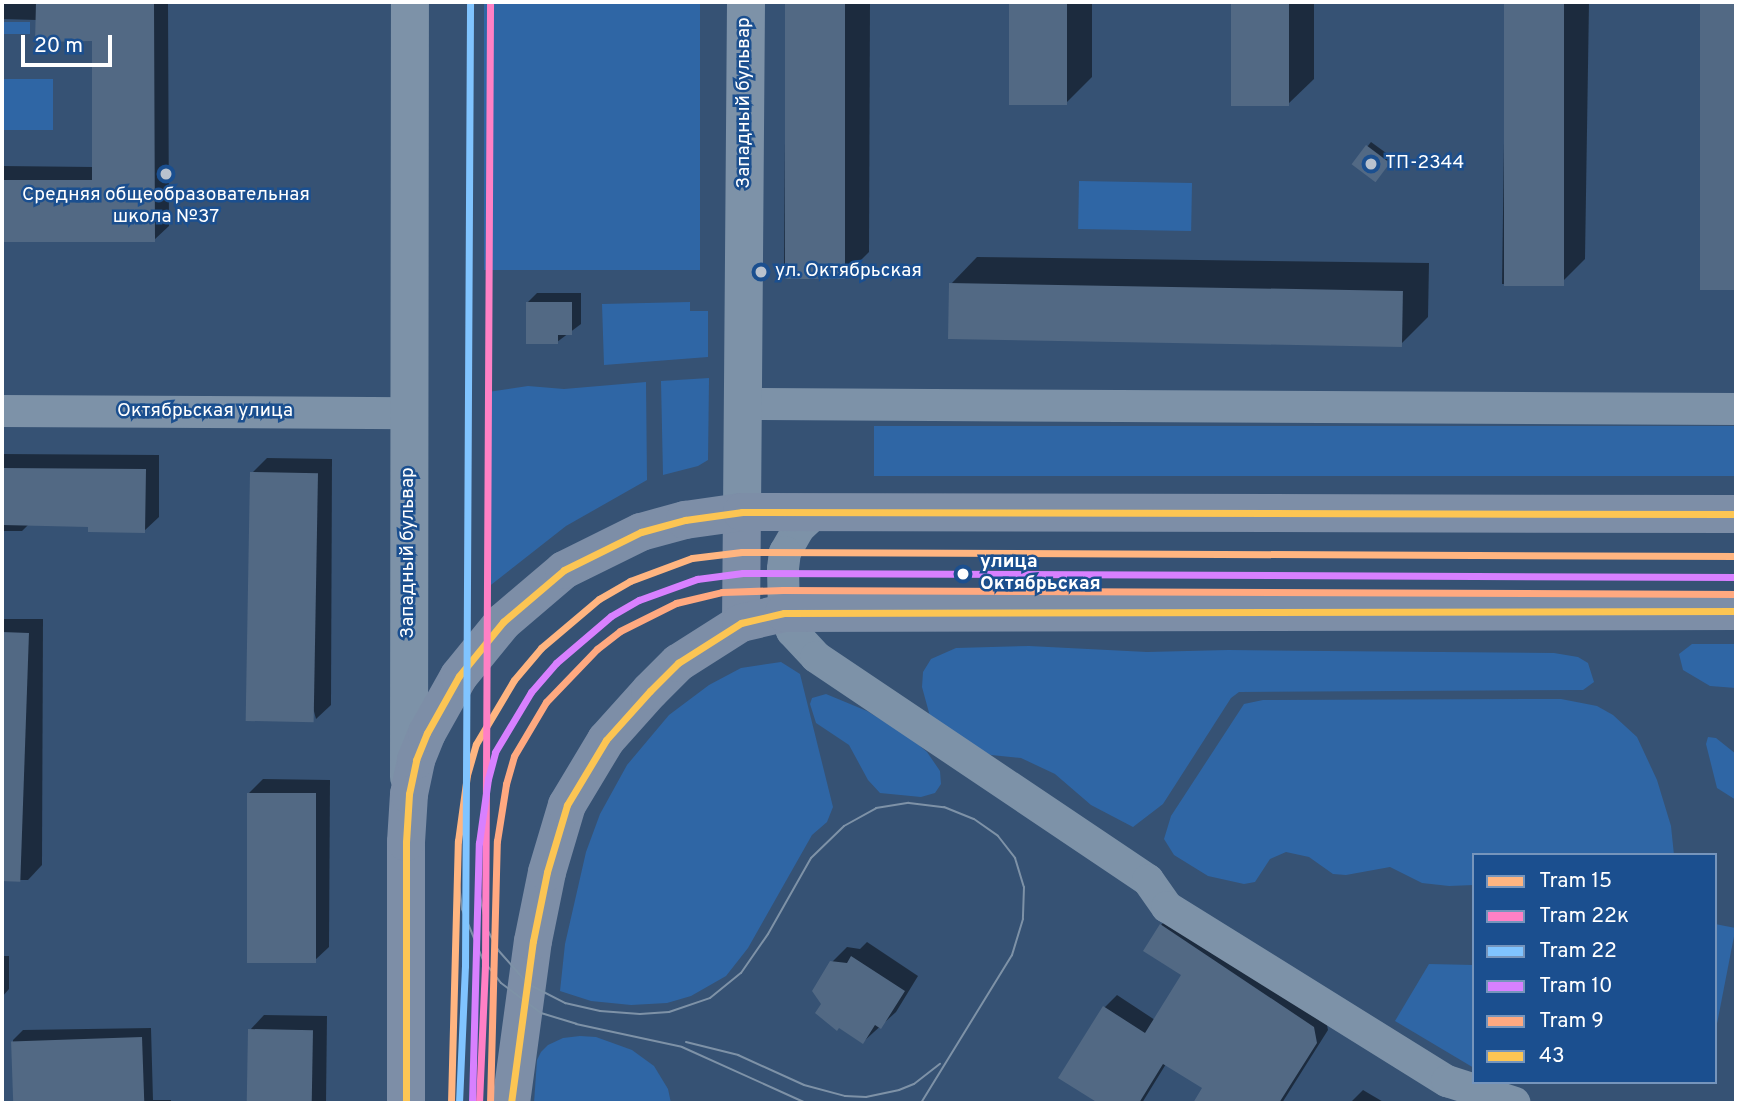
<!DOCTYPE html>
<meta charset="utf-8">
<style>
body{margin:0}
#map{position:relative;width:1738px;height:1105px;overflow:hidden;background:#365274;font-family:Overpass,sans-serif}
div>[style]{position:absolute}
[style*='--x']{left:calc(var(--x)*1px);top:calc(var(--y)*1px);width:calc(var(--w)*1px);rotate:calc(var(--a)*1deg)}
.green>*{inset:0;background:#2f66a5;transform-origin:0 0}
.shadow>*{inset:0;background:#0007;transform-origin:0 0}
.building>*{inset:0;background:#526984;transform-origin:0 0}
.minor>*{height:32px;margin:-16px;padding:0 16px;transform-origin:16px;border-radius:16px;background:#7d92a8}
.tertiary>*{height:38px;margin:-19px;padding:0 19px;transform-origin:19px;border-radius:19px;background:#7d92a8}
.primary>*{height:38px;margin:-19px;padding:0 19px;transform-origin:19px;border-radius:19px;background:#7d8ea7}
.tram>*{height:2px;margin:-1px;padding:0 1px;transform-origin:1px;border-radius:1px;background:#7e92a7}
.bus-1>*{height:7px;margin:-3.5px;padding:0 3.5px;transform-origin:3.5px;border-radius:3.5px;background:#fcc553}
.tram-1>*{height:7px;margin:-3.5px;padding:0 3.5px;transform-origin:3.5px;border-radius:3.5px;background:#ffb580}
.tram-2>*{height:7px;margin:-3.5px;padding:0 3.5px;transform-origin:3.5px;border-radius:3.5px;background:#ff80c5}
.tram-3>*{height:7px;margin:-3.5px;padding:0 3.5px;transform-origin:3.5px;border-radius:3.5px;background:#80c4ff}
.tram-4>*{height:7px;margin:-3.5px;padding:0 3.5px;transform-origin:3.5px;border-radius:3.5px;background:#d880ff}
.tram-5>*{height:7px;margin:-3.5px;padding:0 3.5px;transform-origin:3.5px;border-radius:3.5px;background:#ffa980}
.dots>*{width:19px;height:19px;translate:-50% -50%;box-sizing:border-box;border:4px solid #1b4f8f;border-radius:50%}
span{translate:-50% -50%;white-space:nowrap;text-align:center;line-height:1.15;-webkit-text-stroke:5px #1b4f8f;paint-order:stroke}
.street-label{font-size:19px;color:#fff}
.poi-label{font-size:19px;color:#fff}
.left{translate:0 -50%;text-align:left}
.stop-label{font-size:19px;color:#fff;font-weight:700}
.frame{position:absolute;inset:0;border:4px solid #fff;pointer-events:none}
.legend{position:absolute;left:1472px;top:853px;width:245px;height:231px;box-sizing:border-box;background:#1b4f8f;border:2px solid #7695bc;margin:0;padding:9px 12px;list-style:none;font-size:21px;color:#fff}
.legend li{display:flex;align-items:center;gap:14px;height:35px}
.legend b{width:35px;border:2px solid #7695bc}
.scale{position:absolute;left:21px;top:35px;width:91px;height:32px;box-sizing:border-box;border:4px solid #fff;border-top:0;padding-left:9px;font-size:21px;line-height:24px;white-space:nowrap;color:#fff;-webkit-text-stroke:5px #1b4f8f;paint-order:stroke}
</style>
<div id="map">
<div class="green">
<div style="left:484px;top:2px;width:216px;height:268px"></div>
<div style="left:2px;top:22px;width:28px;height:12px"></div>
<div style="left:2px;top:79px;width:51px;height:51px"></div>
<div style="left:1079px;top:181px;width:113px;height:48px;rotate:1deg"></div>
<div style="clip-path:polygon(690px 302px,690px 311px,708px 311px,708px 357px,604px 365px,602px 304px)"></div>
<div style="clip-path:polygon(709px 378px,708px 460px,698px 466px,663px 475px,661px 381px)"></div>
<div style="clip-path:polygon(646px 382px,647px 480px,566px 526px,487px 588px,488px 392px,528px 386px,564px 389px)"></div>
<div style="left:874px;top:426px;width:862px;height:50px"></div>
<div style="clip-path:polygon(1692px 644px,1736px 644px,1736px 688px,1710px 686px,1683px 670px,1679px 654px)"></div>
<div style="clip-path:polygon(1029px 646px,1147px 652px,1228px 650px,1554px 653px,1578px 657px,1588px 663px,1594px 682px,1583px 690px,1239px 692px,1231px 698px,1163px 804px,1133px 827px,1091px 805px,1055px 774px,1021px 758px,991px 755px,955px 739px,931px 720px,922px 687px,923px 672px,931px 659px,956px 648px)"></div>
<div style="clip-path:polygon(781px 662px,800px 674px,833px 807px,827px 822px,812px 835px,748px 948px,726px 976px,691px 996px,667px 1003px,631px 1005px,591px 1001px,560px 991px,565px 944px,586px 852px,600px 814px,627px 765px,669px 715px,709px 685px,741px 668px)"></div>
<div style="clip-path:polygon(826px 694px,867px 711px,907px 735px,927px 752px,940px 771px,941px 784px,935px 793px,921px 797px,880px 793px,868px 780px,849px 745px,816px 723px,810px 704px,812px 698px)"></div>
<div style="clip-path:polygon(1561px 699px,1597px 706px,1613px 715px,1637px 737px,1657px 780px,1671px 826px,1674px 855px,1474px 855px,1474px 885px,1449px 886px,1422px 883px,1390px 867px,1346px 875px,1333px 874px,1309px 857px,1286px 852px,1270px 859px,1255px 882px,1244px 884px,1208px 876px,1174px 855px,1164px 839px,1171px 816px,1244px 704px,1263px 700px)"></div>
<div style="clip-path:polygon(1708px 737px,1716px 738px,1736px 754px,1736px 800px,1717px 788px,1706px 744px)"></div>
<div style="left:1715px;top:924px;width:21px;height:148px;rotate:11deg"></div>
<div style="clip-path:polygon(1429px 964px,1474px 965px,1474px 1068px,1395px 1021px)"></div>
<div style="clip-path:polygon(580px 1036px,596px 1037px,632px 1050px,654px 1066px,668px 1089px,671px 1103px,534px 1103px,537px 1060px,541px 1052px,548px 1045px,563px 1038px)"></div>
</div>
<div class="shadow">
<div style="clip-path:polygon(2px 2px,168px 2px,169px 226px,154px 240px,2px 241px,2px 166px,94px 167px,94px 39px,37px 20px,2px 19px)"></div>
<div style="clip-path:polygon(786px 2px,870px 2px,869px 252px,843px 278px,784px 278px)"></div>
<div style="clip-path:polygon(1011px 2px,1092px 2px,1092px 77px,1065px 104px,1010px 103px)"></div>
<div style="clip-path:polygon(1233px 2px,1314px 2px,1314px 79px,1287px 105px,1232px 105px)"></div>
<div style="clip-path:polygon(1506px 2px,1589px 2px,1585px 259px,1559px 285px,1502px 284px)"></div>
<div style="left:1702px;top:2px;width:34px;height:286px"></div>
<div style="clip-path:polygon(1371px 142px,1393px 158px,1380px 175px,1367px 147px)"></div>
<div style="clip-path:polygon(977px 257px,1429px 263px,1428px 317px,1402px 343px,951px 284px)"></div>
<div style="clip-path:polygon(537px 293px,581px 293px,581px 324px,557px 342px,528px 302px)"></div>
<div style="clip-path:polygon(2px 454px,159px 455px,159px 517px,144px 531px,90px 525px,29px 524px,22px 531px,2px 531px)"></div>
<div style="clip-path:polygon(267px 458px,332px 459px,331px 705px,316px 719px,252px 473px)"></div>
<div style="clip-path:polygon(2px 619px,43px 619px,42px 865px,28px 880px,2px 880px)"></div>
<div style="clip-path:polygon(263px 779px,330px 780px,329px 947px,314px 961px,248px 794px)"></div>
<div style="clip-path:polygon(1173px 913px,1325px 1015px,1328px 1030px,1282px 1103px,1205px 1103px,1198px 1099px,1205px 1087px,1166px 1064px,1142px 1103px,1102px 1103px,1060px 1078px,1105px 1007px,1117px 995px,1155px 1020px,1184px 974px,1161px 925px)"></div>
<div style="clip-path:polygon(867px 942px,918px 976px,896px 1012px,863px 1042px,823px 1004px,832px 962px,847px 947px,860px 949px)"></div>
<div style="clip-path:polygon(2px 956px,9px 956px,9px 989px,2px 997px)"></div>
<div style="clip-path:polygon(264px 1015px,327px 1016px,326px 1103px,249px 1103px,250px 1030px)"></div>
<div style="clip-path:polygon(151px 1028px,153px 1100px,171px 1100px,171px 1103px,14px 1103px,13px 1040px,23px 1030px)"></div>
<div style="clip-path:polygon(1363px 1090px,1385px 1103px,1350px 1103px)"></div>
</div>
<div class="building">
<div style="clip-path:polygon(36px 2px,154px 2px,155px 242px,2px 242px,2px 180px,92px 180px,92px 41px,35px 42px)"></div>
<div style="left:785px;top:2px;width:60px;height:277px"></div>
<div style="left:1009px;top:2px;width:58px;height:103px"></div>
<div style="left:1231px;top:2px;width:58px;height:104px"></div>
<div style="left:1504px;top:2px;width:60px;height:284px"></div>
<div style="left:1700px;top:2px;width:36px;height:288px"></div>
<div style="left:1366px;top:145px;width:30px;height:24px;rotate:37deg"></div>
<div style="left:949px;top:283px;width:454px;height:56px;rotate:1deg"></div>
<div style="clip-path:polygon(526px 302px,572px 302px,572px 335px,558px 335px,558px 344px,526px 344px)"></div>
<div style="clip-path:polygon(2px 468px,146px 469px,145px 533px,88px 532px,88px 527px,2px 525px)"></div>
<div style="left:250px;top:472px;width:68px;height:249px;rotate:1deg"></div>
<div style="left:2px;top:632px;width:27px;height:249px;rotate:2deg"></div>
<div style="left:247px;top:793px;width:69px;height:170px"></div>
<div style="clip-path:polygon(1160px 924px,1314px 1027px,1317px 1043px,1279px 1103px,1193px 1103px,1202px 1088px,1163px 1064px,1139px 1103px,1098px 1103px,1058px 1078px,1103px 1006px,1145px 1033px,1181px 975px,1143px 951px)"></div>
<div style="clip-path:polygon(851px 956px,905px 991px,881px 1029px,875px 1025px,863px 1044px,839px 1028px,837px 1031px,815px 1013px,821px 1004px,812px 991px,830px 961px,847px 963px)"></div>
<div style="left:248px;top:1029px;width:65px;height:74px;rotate:1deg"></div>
<div style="left:142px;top:1037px;width:66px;height:131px;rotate:88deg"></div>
</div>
<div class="minor">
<div style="--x:743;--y:404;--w:993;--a:0.29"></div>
<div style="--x:2;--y:411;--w:407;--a:0.3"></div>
<div style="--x:816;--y:512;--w:23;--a:137"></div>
<div style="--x:799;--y:528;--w:28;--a:120"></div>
<div style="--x:785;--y:552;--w:17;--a:97"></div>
<div style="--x:783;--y:569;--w:44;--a:88.7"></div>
<div style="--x:784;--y:613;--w:20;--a:66"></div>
<div style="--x:792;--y:631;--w:35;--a:47"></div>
<div style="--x:816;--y:657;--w:400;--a:33.9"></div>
<div style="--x:1148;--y:880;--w:33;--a:55"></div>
<div style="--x:1167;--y:907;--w:330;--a:31.9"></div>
<div style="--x:1447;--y:1081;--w:71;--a:17.9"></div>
</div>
<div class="tertiary">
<div style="--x:742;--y:512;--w:510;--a:-89.55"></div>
<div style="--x:409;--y:777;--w:775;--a:-89.93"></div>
</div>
<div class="primary">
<div style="--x:741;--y:623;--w:111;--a:-89.5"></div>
<div style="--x:406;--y:1103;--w:261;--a:-90"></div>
<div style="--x:406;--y:842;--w:48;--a:-86.4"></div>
<div style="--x:409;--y:794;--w:35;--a:-78"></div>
<div style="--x:416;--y:760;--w:29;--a:-68"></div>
<div style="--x:427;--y:733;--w:65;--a:-60.7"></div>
<div style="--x:459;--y:676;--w:70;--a:-50.8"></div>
<div style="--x:503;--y:622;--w:80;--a:-40.4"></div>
<div style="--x:564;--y:570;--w:86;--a:-26.3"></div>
<div style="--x:641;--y:532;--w:46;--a:-15.3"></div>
<div style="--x:685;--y:520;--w:58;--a:-8"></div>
<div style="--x:742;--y:512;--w:994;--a:0.12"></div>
<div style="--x:511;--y:1103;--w:163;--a:-82.3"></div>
<div style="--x:533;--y:941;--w:70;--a:-78.5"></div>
<div style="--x:547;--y:872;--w:70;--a:-73.4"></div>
<div style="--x:567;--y:805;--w:76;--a:-59"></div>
<div style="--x:606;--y:740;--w:66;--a:-48.1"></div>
<div style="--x:650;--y:691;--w:40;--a:-45"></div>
<div style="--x:678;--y:663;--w:75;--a:-32.4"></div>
<div style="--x:741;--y:623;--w:44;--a:-13.1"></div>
<div style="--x:784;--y:613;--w:952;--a:-0.12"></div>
</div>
<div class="tram">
<div style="--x:458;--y:876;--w:33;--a:83"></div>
<div style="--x:462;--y:909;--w:55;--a:67.6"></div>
<div style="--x:483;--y:960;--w:29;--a:52"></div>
<div style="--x:501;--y:983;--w:50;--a:36.9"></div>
<div style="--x:541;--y:1013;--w:37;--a:17"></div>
<div style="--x:576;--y:1024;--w:108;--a:12.2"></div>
<div style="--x:682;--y:1047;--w:136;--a:24.3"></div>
<div style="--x:476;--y:877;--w:53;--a:78.1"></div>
<div style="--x:487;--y:929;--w:24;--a:62"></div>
<div style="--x:498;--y:950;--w:45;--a:48.6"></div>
<div style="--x:528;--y:984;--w:42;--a:27.2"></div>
<div style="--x:565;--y:1003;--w:36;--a:13"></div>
<div style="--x:600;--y:1011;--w:40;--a:4.3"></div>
<div style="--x:640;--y:1014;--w:29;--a:-4"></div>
<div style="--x:669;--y:1012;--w:43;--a:-18.9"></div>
<div style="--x:710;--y:998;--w:40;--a:-39"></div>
<div style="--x:741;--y:973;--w:47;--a:-55.3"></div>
<div style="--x:768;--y:934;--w:87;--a:-60.5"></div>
<div style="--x:811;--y:858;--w:46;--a:-44.1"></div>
<div style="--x:844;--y:826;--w:37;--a:-29"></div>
<div style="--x:876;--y:808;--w:33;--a:-9"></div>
<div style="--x:909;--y:803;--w:35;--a:7"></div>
<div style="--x:944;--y:807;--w:32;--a:22"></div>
<div style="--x:974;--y:819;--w:29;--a:35"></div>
<div style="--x:998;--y:836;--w:28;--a:52"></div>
<div style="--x:1015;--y:858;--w:30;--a:73"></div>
<div style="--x:1024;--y:887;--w:32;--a:92"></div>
<div style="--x:1023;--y:919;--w:38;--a:107"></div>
<div style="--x:1012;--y:955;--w:174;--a:121.6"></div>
<div style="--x:686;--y:1042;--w:54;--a:14"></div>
<div style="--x:738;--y:1055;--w:72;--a:24.4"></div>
<div style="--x:804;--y:1085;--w:42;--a:15"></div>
<div style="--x:845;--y:1096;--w:21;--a:3"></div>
<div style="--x:866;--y:1097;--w:34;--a:-12"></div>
<div style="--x:899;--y:1090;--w:16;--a:-22"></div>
<div style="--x:914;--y:1084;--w:33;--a:-38"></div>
</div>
<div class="bus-1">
<div style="--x:406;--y:1103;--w:261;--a:-90"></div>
<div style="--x:406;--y:842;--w:48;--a:-86.4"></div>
<div style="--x:409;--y:794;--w:35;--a:-78"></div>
<div style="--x:416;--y:760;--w:29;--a:-68"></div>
<div style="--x:427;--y:733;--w:65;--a:-60.7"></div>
<div style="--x:459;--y:676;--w:70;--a:-50.8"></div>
<div style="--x:503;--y:622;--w:80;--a:-40.4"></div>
<div style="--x:564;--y:570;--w:86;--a:-26.3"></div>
<div style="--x:641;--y:532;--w:46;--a:-15.3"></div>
<div style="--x:685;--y:520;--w:58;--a:-8"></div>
<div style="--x:742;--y:512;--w:994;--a:0.12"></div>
<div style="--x:511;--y:1103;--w:163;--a:-82.3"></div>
<div style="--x:533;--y:941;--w:70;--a:-78.5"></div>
<div style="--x:547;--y:872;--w:70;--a:-73.4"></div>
<div style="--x:567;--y:805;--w:76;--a:-59"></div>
<div style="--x:606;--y:740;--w:66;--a:-48.1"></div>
<div style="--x:650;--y:691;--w:40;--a:-45"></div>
<div style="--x:678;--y:663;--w:75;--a:-32.4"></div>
<div style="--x:741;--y:623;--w:44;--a:-13.1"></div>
<div style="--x:784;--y:613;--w:952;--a:-0.12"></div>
</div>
<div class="tram-1">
<div style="--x:451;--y:1103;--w:262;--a:-88.5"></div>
<div style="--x:458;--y:841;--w:67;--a:-82.2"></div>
<div style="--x:467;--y:775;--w:32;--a:-74"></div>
<div style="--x:476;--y:744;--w:74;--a:-59.3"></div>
<div style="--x:514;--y:680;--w:42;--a:-49.8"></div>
<div style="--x:541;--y:648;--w:76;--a:-40.2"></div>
<div style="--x:599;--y:599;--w:36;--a:-30"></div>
<div style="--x:630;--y:581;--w:66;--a:-20.4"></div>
<div style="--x:692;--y:558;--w:50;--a:-6.8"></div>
<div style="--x:742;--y:552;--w:994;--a:0.23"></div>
</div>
<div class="tram-2">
<div style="--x:479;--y:1103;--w:137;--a:-87.5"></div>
<div style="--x:485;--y:966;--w:964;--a:-89.7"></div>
</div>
<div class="tram-3">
<div style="--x:459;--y:1103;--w:137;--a:-87.5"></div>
<div style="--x:465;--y:966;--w:964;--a:-89.7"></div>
</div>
<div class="tram-4">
<div style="--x:472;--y:1103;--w:260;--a:-88.5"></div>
<div style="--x:479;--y:843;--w:65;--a:-82"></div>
<div style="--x:488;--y:779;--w:28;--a:-75"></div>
<div style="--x:495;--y:752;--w:70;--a:-59"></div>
<div style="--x:531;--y:692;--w:38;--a:-49"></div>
<div style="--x:556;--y:663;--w:72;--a:-40.5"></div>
<div style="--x:611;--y:616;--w:32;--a:-30"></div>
<div style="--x:639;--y:600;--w:62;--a:-19.9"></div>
<div style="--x:697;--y:579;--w:46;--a:-7.4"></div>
<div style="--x:743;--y:573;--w:993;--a:0.23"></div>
</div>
<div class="tram-5">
<div style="--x:490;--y:1103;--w:262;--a:-88.5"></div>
<div style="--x:497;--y:841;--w:58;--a:-81"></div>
<div style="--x:506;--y:784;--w:29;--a:-74"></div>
<div style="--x:514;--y:756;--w:63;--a:-59.3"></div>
<div style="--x:546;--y:702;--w:74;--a:-46.1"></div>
<div style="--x:597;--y:649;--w:29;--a:-38"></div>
<div style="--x:620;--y:631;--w:63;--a:-26.6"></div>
<div style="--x:676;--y:603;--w:47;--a:-13.4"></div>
<div style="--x:722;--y:592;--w:61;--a:-1.9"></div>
<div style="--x:783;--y:590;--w:953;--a:0.24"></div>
</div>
<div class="dots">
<div style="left:1371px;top:164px;background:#b9c2ce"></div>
<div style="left:166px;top:174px;background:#b9c2ce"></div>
<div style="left:761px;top:272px;background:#b9c2ce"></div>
<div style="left:963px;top:574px;background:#fff"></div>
</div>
<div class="street-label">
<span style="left:745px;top:103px;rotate:-90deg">Западный бульвар</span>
<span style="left:205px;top:412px">Октябрьская улица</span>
<span style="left:409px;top:553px;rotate:-90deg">Западный бульвар</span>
</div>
<div class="poi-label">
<span class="left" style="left:1385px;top:164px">ТП-2344</span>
<span style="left:166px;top:207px">Средняя общеобразовательная<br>школа №37</span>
<span class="left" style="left:775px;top:272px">ул. Октябрьская</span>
</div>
<div class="stop-label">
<span class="left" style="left:980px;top:574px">улица<br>Октябрьская</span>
</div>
<div class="frame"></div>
<ul class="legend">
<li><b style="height:9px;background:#ffb580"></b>Tram 15</li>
<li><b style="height:9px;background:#ff80c5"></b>Tram 22к</li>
<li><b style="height:9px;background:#80c4ff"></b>Tram 22</li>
<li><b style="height:9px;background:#d880ff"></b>Tram 10</li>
<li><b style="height:9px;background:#ffa980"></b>Tram 9</li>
<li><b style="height:9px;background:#fcc553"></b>43</li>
</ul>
<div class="scale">20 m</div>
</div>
